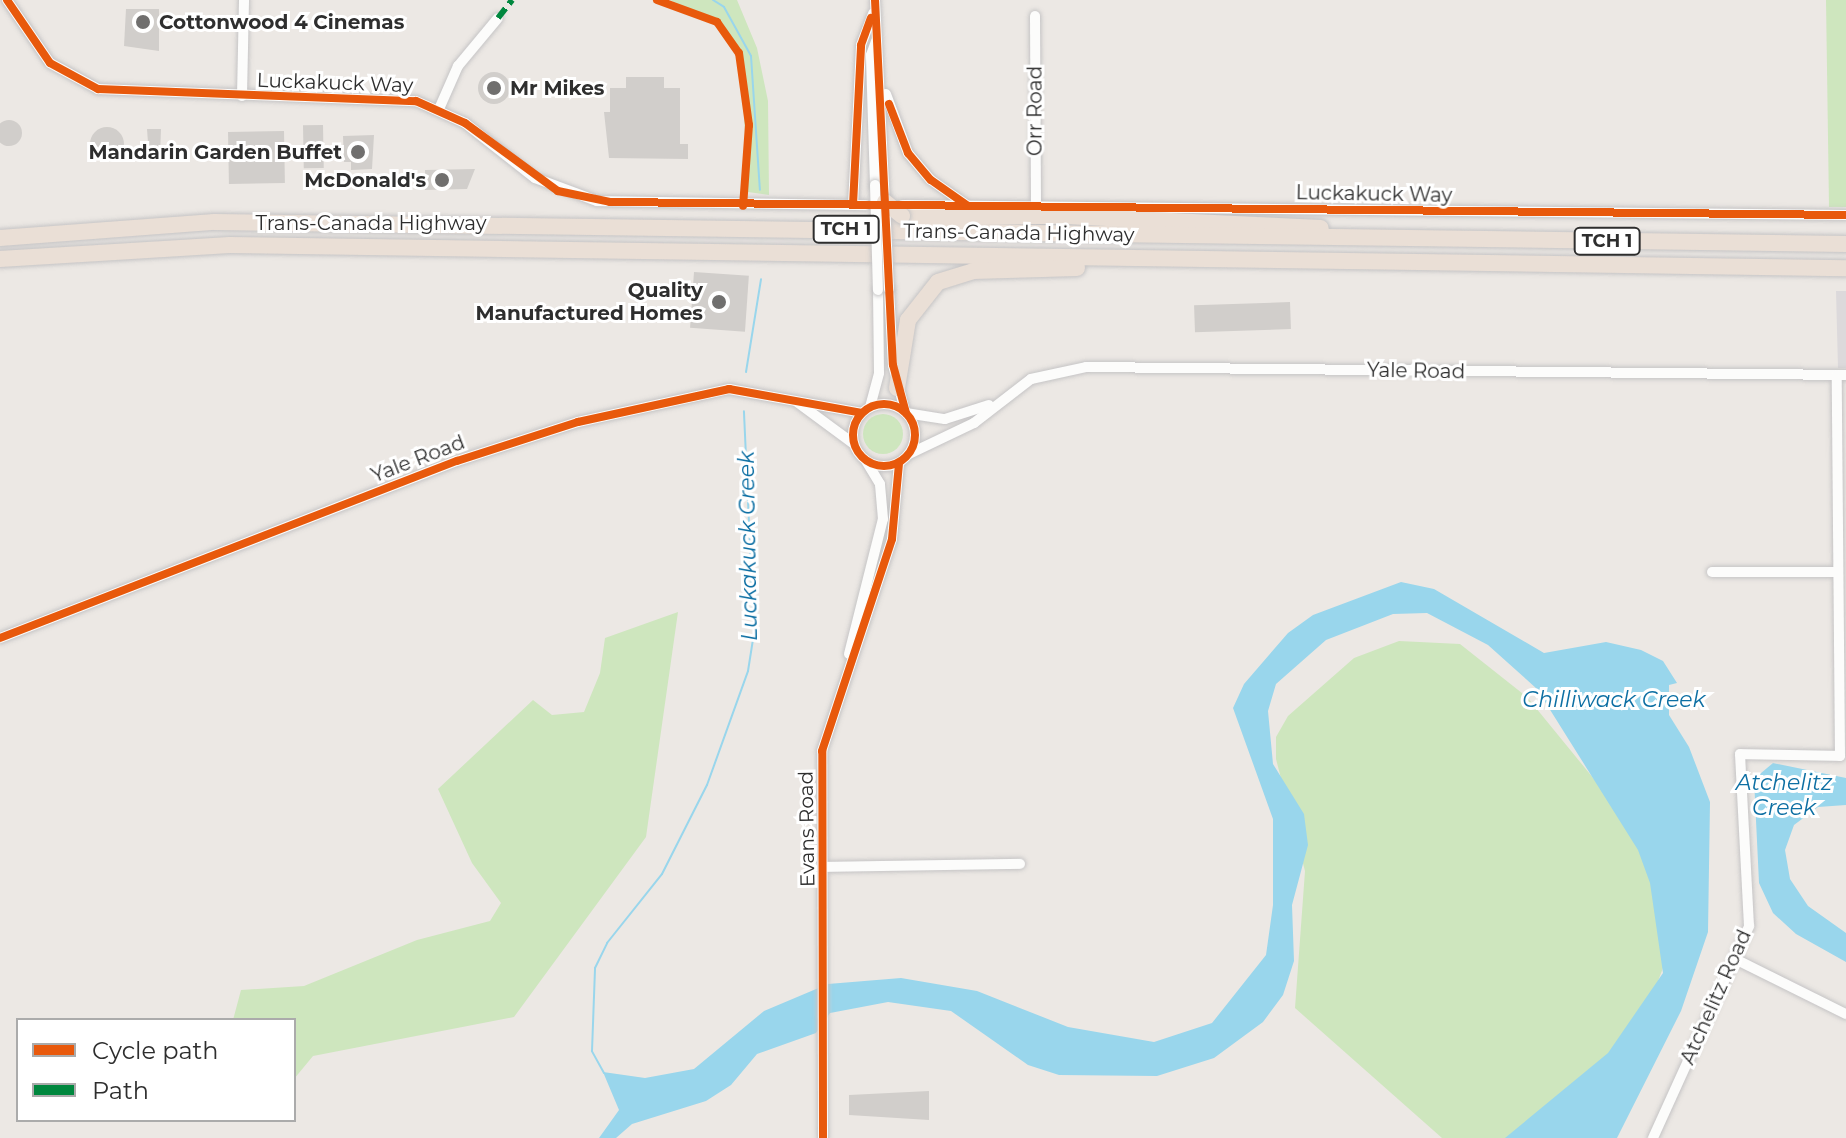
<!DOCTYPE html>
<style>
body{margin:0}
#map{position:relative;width:1846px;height:1138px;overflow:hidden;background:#ece8e4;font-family:Montserrat,sans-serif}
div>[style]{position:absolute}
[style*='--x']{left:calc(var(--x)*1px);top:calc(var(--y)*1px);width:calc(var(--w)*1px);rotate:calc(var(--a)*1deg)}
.industrial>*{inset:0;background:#dcd9db}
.green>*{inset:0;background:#cee6be}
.round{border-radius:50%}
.water>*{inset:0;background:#99d6ec}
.stream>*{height:2px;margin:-1px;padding:0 1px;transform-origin:1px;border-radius:1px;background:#99d6ec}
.building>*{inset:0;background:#d1cecb;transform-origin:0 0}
.roads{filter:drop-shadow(0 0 2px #c5c4c5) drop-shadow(0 0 2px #c5c4c5)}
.minor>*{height:10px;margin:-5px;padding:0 5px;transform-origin:5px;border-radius:5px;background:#fcfcfb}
.minor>.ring{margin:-5px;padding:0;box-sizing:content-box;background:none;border:10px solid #fcfcfb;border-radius:50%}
.highway>*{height:16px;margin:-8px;padding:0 8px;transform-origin:8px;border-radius:8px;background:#eadfd6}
.bridges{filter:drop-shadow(0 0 2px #c5c4c5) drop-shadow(0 0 2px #c5c4c5)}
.minor-bridge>*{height:10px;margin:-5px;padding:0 5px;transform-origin:5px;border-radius:5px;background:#fcfcfb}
.highway-bridge>*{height:16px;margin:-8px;padding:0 8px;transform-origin:8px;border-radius:8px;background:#eadfd6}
.quiet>*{height:6px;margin-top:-3px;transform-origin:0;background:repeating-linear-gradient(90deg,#00873e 0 12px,transparent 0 18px)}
.cycleway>*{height:8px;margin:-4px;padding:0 4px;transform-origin:4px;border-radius:4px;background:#e8590c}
.cycleway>.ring{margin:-4px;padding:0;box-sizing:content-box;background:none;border:8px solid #e8590c;border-radius:50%}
.dots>*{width:22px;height:22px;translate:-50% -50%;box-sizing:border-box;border:4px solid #fff;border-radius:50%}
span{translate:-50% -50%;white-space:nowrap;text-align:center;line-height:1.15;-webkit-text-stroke:6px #fff;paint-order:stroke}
.shield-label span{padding:2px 6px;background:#fff;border:2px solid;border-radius:6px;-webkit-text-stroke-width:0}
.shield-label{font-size:18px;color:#2e2e2e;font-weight:700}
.poi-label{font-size:20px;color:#2e2e2e;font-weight:700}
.left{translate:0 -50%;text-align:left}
.right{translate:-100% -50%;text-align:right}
.street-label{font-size:20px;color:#2e2e2e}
.water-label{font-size:22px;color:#0d6fa3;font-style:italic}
.legend{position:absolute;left:16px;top:1018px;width:280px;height:104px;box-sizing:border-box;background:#fff;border:2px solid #ababab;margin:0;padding:10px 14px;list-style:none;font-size:24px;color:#2e2e2e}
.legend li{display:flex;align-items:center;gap:16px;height:40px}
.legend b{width:40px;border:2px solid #ababab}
</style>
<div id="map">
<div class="industrial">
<div style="clip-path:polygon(1836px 291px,1846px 291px,1846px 368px,1838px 368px)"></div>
</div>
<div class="green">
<div style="clip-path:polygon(670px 0,737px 0,757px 48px,768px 101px,769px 195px,748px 192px,741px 60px,717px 24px)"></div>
<div style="clip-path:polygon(1826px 0,1846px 0,1846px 207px,1829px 207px)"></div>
<div class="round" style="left:863px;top:414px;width:40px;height:40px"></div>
<div style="clip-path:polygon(678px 612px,646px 837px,514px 1017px,313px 1056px,294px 1079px,294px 1020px,233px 1020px,241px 990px,304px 986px,417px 940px,490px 921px,501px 903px,472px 863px,438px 789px,533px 700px,552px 715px,584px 712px,600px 673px,605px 638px)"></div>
<div style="clip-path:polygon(1399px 641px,1460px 644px,1527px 697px,1625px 817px,1678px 928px,1640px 1029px,1517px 1138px,1442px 1138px,1295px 1008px,1305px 871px,1276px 759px,1276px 737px,1288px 716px,1354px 658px)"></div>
</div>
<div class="water">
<div style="clip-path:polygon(1401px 582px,1434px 589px,1544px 653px,1606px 642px,1641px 650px,1663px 661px,1677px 683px,1669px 685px,1669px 715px,1689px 747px,1710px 802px,1708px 932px,1681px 1011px,1617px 1138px,1505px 1138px,1608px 1053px,1663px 973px,1650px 883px,1638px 850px,1537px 689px,1488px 645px,1427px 613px,1393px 614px,1326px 640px,1276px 684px,1268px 711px,1273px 764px,1304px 814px,1308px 845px,1292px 905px,1294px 961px,1283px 995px,1263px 1022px,1214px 1058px,1157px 1076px,1059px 1075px,1028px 1065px,951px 1011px,888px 1002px,830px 1013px,816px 1033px,757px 1054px,731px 1085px,706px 1101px,632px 1124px,616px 1138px,599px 1138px,619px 1110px,603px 1072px,645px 1078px,694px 1069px,764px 1011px,828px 984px,901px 978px,977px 991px,1068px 1027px,1154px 1042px,1212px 1023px,1266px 955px,1273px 905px,1273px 819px,1233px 708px,1244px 684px,1288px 633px,1313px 615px)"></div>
<div style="clip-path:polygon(1773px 763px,1846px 778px,1846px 805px,1818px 807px,1794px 825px,1785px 850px,1790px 879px,1808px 906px,1846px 933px,1846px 962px,1796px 934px,1773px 913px,1759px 883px,1754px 779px)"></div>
</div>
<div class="stream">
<div style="--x:713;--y:0;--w:13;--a:32"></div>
<div style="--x:724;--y:7;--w:56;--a:61.1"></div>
<div style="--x:751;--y:56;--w:134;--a:86.2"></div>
<div style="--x:746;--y:372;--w:94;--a:-80.8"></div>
<div style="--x:604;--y:1073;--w:25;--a:-119"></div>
<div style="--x:592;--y:1051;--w:83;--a:-87.9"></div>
<div style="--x:595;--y:968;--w:28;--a:-64"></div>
<div style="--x:607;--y:943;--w:88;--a:-51.4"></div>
<div style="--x:662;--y:874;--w:100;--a:-63.2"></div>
<div style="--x:707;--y:785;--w:121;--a:-70.2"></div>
<div style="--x:748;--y:671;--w:38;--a:-81"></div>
<div style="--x:754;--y:633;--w:222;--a:-92.6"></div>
</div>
<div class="building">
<div style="clip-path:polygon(126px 9px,159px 9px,159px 51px,124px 46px)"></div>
<div class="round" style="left:478px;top:72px;width:32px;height:32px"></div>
<div style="clip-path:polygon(626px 77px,664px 77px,664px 88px,680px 88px,680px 144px,688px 144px,688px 159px,609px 158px,604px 112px,610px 112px,610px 88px,626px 88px)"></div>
<div class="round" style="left:-4px;top:120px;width:26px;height:26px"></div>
<div style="left:323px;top:125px;width:43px;height:20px;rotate:89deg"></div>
<div class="round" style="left:90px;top:127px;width:34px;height:34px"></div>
<div style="clip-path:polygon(147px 129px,161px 129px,160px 156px,149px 156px)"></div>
<div style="left:284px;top:131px;width:52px;height:56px;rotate:89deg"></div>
<div style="clip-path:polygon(374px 135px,372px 169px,351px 170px,351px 162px,344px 162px,343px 136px)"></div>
<div style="clip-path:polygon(475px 169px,467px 189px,425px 190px,425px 182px,410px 182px,410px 177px,425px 176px,425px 170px)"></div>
<div style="left:694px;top:272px;width:55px;height:56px;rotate:4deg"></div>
<div style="left:1290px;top:302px;width:27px;height:96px;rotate:88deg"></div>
<div style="clip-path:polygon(929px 1091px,929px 1120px,849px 1115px,849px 1095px)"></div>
</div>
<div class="roads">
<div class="minor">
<div style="--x:7;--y:0;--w:76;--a:55.7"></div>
<div style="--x:50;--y:63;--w:55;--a:28.4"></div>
<div style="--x:98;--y:89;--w:318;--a:2.2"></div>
<div style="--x:416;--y:101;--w:54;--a:24.2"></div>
<div style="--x:465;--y:123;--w:89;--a:38.2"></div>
<div style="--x:535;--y:178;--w:66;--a:20.4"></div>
<div style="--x:597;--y:201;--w:269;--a:0.9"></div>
<div style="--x:875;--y:0;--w:202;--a:87.2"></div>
<div style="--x:1035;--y:16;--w:190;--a:89.7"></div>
<div style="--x:886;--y:94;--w:63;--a:69.6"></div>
<div style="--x:908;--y:153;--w:35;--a:50"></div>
<div style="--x:931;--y:180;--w:45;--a:35.1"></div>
<div style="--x:242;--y:96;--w:96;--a:-88.8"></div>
<div style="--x:439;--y:109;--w:47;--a:-66.2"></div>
<div style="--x:458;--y:66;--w:62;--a:-50.2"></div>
<div style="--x:875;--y:185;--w:130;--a:-91.8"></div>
<div style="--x:871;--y:55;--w:15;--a:-70"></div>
<div style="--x:853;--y:205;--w:160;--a:-87.1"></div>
<div style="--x:861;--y:45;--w:34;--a:-69"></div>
<div style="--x:902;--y:205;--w:944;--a:0.61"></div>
<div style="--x:889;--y:289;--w:76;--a:87"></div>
<div style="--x:893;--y:365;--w:48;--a:75.4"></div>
<div style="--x:797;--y:402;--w:71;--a:36.4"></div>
<div class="ring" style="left:853px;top:404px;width:52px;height:52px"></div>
<div style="--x:870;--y:407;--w:35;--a:-75"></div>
<div style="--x:879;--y:373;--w:83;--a:-90.7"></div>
<div style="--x:906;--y:413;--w:39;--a:9"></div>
<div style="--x:945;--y:419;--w:46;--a:-17.7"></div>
<div style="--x:909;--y:454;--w:72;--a:-25.5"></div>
<div style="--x:974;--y:423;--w:72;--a:-37.7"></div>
<div style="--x:1031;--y:379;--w:56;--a:-12.3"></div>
<div style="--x:1086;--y:367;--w:760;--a:0.6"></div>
<div style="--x:1712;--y:572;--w:124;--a:0"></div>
<div style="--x:0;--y:638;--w:490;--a:-21.2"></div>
<div style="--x:457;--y:461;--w:127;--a:-17.9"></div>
<div style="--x:578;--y:422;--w:155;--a:-12.3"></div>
<div style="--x:729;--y:389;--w:135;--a:10.2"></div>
<div style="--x:849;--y:654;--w:139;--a:-75.9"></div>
<div style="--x:883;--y:519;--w:35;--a:-95"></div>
<div style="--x:880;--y:484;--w:27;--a:-121"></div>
<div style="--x:823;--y:867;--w:197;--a:-0.9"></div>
<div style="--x:1735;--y:959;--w:124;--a:26.4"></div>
<div style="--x:823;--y:1138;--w:387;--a:-90.1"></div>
<div style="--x:822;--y:751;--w:223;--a:-71.7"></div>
<div style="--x:892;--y:539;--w:76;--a:-84.7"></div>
<div style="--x:1653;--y:1138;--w:233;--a:-65.6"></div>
<div style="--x:1749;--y:926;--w:172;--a:-93"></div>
<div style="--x:1740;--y:754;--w:100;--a:1.1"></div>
<div style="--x:1840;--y:756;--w:381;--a:-90.5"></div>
</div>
<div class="highway">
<div style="--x:888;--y:218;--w:176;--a:-0.7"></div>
<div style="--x:1064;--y:216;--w:257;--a:2.7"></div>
<div style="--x:0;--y:238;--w:215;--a:-4.3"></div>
<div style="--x:214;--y:222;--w:1632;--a:0.77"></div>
<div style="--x:0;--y:259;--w:230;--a:-3.5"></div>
<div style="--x:230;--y:245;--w:1616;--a:0.82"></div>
<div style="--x:897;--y:388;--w:69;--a:-80.8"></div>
<div style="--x:908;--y:320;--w:48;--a:-51.7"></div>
<div style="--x:938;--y:282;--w:37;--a:-17"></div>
<div style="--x:973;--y:271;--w:104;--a:-1.7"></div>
</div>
</div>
<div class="bridges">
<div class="minor-bridge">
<div style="--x:875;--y:185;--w:105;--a:88.4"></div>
<div style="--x:885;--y:202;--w:87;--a:87.4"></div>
</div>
<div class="highway-bridge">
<div style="--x:885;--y:202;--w:22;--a:39"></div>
</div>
</div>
<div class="quiet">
<div style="--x:498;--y:18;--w:23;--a:-52"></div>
</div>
<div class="cycleway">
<div style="--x:7;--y:0;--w:76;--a:55.7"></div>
<div style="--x:50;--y:63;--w:55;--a:28.4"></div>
<div style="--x:98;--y:89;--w:318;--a:2.2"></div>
<div style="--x:416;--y:101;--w:54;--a:24.2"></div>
<div style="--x:465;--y:123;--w:115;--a:36.2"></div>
<div style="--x:558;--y:191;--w:53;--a:11.9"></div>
<div style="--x:610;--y:202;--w:1236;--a:0.6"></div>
<div style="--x:657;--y:0;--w:64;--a:20.1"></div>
<div style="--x:717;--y:22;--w:38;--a:55"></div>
<div style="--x:739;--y:53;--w:73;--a:82.1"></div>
<div style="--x:749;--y:125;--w:81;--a:94.2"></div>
<div style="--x:875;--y:0;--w:365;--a:87.2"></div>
<div style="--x:893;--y:365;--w:50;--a:74.8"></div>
<div style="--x:889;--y:104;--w:53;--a:68.8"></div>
<div style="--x:908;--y:153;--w:35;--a:50"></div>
<div style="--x:931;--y:180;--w:45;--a:35.1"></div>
<div style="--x:853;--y:205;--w:160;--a:-87.1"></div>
<div style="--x:861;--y:45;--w:29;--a:-70"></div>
<div class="ring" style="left:853px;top:404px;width:54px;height:54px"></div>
<div style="--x:0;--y:638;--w:490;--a:-21.2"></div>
<div style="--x:457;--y:461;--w:127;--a:-17.9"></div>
<div style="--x:578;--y:422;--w:155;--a:-12.3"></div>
<div style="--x:729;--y:389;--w:135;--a:10.2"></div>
<div style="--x:823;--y:1138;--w:387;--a:-90.1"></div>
<div style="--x:822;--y:751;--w:223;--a:-71.7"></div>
<div style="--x:892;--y:539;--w:76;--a:-84.7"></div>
</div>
<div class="dots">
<div style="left:143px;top:22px;background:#706f6e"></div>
<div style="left:494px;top:88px;background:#706f6e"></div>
<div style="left:358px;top:152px;background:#706f6e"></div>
<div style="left:442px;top:180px;background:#706f6e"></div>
<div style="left:719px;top:302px;background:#706f6e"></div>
</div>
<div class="shield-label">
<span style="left:846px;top:229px">TCH 1</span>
<span style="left:1607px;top:241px">TCH 1</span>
</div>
<div class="poi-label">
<span class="left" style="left:159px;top:22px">Cottonwood 4 Cinemas</span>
<span class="left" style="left:510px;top:88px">Mr Mikes</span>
<span class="right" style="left:342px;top:152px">Mandarin Garden Buffet</span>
<span class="right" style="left:426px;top:180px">McDonald's</span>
<span class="right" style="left:703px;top:302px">Quality<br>Manufactured Homes</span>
</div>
<div class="street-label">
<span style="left:335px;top:83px;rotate:2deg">Luckakuck Way</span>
<span style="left:1035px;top:111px;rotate:-90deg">Orr Road</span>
<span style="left:1374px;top:194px;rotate:1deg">Luckakuck Way</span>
<span style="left:371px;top:223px">Trans-Canada Highway</span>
<span style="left:1019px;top:233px;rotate:1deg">Trans-Canada Highway</span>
<span style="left:1416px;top:371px;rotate:1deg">Yale Road</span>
<span style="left:418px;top:459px;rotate:-21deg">Yale Road</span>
<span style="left:807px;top:829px;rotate:-91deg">Evans Road</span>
<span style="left:1716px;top:997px;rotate:-66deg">Atchelitz Road</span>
</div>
<div class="water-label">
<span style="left:748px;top:546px;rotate:-91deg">Luckakuck Creek</span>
<span style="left:1614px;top:700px">Chilliwack Creek</span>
<span style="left:1784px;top:795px">Atchelitz<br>Creek</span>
</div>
<ul class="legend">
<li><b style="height:10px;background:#e8590c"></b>Cycle path</li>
<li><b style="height:10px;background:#00873e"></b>Path</li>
</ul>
</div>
